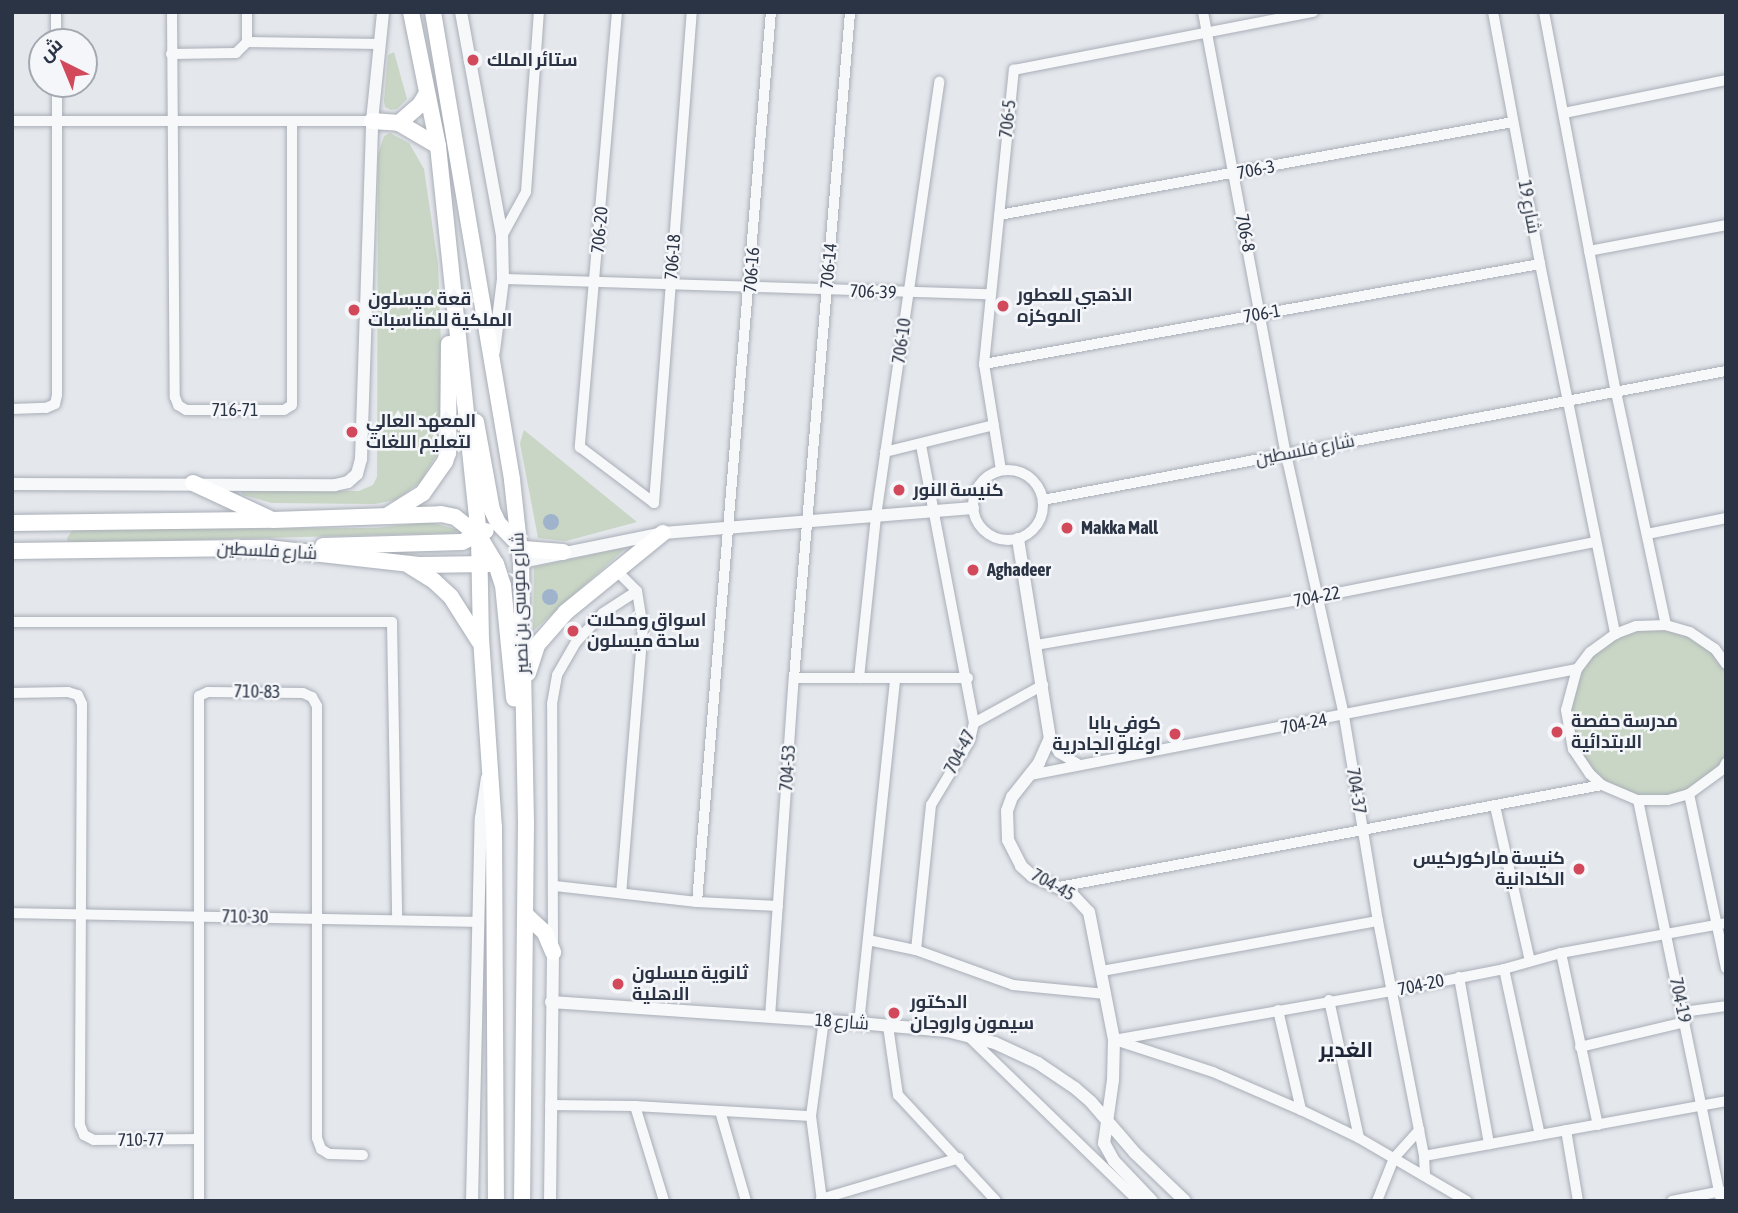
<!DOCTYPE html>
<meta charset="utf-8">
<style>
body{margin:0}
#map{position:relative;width:1738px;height:1213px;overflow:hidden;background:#e4e7ec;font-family:"Asap Condensed",Cairo,sans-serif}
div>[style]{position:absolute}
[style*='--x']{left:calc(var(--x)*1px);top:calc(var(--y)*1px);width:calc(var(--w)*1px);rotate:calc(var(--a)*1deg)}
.green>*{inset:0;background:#c9d6c5}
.water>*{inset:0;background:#9fb4cc}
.round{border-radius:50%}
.roads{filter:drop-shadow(0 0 2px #a9aeb7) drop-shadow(0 0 2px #a9aeb7)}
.minor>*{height:10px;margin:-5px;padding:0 5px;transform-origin:5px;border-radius:5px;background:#f7f8fa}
.minor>.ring{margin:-5px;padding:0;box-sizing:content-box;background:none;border:10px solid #f7f8fa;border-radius:50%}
.tertiary>*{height:12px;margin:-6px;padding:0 6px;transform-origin:6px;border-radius:6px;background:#f7f8fa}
.primary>*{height:16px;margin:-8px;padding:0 8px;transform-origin:8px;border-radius:8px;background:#fff}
.dots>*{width:19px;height:19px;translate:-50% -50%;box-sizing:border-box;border:4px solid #f4f6f9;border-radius:50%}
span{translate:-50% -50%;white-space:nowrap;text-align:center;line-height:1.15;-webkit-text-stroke:5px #f4f6f9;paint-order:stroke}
.poi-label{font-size:18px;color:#2b3445;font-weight:700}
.left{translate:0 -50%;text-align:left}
.right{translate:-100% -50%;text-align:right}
.street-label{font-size:18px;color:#2b3445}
.quarter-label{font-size:21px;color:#1d2536;font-weight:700}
.frame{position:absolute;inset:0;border:14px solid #2b3445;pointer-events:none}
.north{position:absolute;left:28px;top:28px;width:70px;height:70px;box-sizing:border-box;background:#f4f6f9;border:2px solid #a4a8b1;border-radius:50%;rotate:317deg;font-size:19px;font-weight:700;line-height:28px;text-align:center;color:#2b3445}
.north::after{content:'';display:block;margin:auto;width:24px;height:32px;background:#d1495b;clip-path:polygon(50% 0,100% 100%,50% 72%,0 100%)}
</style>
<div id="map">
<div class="green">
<div style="clip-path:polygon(394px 52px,407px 99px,397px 109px,391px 110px,385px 107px,384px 101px,388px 55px)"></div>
<div style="clip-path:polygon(390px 133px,409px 143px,424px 169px,438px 264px,443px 398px,439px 451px,420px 482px,396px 500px,375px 504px,272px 503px,243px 495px,240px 490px,246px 490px,359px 491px,373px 485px,377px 477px,378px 155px,384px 136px)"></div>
<div style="clip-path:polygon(524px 430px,637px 522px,566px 541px,538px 538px,520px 443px)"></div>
<div style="clip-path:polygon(429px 522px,459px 530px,454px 533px,68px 543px,67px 538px,73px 529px,376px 528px)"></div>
<div style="clip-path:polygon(627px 547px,533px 631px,534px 567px)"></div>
<div style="clip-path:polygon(1666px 626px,1689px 632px,1715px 649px,1726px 666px,1726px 761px,1689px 793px,1638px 800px,1602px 784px,1573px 748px,1566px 710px,1578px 670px,1591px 653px,1636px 627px)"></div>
</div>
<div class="water">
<div class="round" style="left:543px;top:514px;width:16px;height:16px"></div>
<div class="round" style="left:542px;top:589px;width:16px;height:16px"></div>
</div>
<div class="roads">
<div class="minor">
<div style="--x:56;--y:12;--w:30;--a:90"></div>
<div style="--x:172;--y:12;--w:385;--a:89.6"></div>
<div style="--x:175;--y:397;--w:9;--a:69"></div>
<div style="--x:178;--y:405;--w:9;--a:32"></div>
<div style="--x:186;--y:410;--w:98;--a:0"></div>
<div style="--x:284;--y:410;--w:9;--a:-32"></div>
<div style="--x:292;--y:405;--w:284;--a:-90"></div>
<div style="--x:247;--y:12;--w:30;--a:90"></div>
<div style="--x:617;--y:12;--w:437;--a:94.9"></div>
<div style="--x:580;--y:447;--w:93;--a:37.1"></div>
<div style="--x:1203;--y:12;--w:450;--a:79.4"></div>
<div style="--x:1286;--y:454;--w:268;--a:77.5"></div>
<div style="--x:1344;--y:716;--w:208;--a:80.6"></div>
<div style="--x:1378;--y:921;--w:239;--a:78.9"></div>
<div style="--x:1493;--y:12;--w:256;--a:79.4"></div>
<div style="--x:1540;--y:264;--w:378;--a:78.5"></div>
<div style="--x:1544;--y:12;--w:387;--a:79.3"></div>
<div style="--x:1616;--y:392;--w:238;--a:77.9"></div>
<div style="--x:171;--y:54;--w:65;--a:-0.9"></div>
<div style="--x:236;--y:53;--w:16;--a:-45"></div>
<div style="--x:247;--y:42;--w:133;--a:0.9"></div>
<div style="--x:1564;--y:113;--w:165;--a:-11.5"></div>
<div style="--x:12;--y:121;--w:360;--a:0"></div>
<div style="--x:999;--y:215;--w:522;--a:-10.26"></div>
<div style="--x:502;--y:236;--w:50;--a:-61.4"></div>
<div style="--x:526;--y:192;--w:180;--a:-85.9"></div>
<div style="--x:1589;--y:251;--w:139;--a:-10.7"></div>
<div style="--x:503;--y:279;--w:488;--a:1.8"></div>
<div style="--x:984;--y:364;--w:565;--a:-10.2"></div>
<div style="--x:12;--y:409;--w:34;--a:-2"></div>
<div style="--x:46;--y:408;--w:10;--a:-24"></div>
<div style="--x:55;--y:404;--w:9;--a:-77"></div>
<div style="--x:57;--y:395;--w:311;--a:-90"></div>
<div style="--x:885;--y:452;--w:112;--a:-13.9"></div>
<div class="ring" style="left:973px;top:470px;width:60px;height:60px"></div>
<div style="--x:1001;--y:470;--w:107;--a:-99.1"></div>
<div style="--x:984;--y:364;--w:296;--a:-84.2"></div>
<div style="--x:1014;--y:70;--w:305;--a:-11"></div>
<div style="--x:1043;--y:500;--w:695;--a:-10.7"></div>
<div style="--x:654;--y:503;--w:492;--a:-85.6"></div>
<div style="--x:1647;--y:534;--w:81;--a:-11.4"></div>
<div style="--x:615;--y:569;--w:31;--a:45"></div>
<div style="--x:637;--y:591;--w:36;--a:81"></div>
<div style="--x:643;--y:627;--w:267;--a:94.7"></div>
<div style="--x:12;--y:622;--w:380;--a:0"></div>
<div style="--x:392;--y:622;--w:298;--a:89"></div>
<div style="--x:1036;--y:645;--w:285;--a:-9.7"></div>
<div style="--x:1317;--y:597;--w:284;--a:-11.2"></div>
<div style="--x:1726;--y:664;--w:19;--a:-126"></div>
<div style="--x:1715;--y:649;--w:30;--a:-146"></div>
<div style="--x:1690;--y:632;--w:25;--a:-164"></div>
<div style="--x:1666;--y:625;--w:30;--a:178"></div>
<div style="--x:1636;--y:626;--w:22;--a:159"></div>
<div style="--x:1615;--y:634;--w:31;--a:144"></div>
<div style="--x:1590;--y:652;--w:21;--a:127"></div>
<div style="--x:1577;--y:669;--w:42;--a:105"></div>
<div style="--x:1566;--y:710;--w:40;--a:80"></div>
<div style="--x:1573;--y:749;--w:30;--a:56"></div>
<div style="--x:1590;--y:774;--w:16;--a:43"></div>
<div style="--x:1602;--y:785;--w:39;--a:23"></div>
<div style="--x:1638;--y:800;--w:30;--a:0"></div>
<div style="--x:1668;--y:800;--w:22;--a:-16"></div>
<div style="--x:1689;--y:794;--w:42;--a:-36.3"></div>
<div style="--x:1723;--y:769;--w:7;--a:-63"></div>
<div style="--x:794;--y:678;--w:174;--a:0"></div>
<div style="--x:859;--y:678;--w:163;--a:-84"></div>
<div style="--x:876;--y:516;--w:439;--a:-81.7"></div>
<div style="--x:12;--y:693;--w:56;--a:-1"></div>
<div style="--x:68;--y:692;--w:10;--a:17"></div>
<div style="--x:78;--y:695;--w:10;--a:66"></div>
<div style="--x:82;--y:704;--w:421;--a:90.3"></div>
<div style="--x:80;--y:1125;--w:11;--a:68"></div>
<div style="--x:84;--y:1135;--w:11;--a:27"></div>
<div style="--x:94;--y:1140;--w:105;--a:-0.5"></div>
<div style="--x:199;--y:1139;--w:443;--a:-90"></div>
<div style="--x:199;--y:696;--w:10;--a:-24"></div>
<div style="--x:208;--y:692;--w:95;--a:0.6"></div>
<div style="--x:303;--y:693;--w:10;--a:24"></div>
<div style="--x:312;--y:697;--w:10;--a:61"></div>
<div style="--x:317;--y:706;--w:432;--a:90"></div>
<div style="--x:317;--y:1138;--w:12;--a:70"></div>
<div style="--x:321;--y:1149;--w:9;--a:32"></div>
<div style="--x:329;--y:1154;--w:34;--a:2"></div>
<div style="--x:974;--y:723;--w:79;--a:-28.8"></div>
<div style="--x:1050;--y:738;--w:17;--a:59"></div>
<div style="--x:1059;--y:753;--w:24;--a:30"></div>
<div style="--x:1030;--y:775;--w:557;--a:-10.97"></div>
<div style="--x:1689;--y:794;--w:178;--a:78"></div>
<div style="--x:1638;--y:800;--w:409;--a:78.3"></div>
<div style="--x:1495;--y:806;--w:159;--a:77.3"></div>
<div style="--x:555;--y:886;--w:143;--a:6.4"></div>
<div style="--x:697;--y:902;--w:81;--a:2.8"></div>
<div style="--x:1059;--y:887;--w:552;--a:-10.64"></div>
<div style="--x:697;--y:902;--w:893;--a:-85.25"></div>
<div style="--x:12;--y:913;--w:466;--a:1.1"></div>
<div style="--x:868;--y:940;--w:49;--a:11.8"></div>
<div style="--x:916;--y:950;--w:103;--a:19.8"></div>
<div style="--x:1013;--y:985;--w:93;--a:5.5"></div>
<div style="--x:553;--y:944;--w:240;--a:-90.2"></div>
<div style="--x:552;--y:704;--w:29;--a:-80"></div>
<div style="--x:557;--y:675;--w:39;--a:-60"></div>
<div style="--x:577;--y:641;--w:38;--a:-47"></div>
<div style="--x:603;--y:613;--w:40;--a:-32.9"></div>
<div style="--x:916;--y:950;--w:146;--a:-84.1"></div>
<div style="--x:931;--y:805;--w:76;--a:-59"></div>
<div style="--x:970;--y:740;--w:17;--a:-77"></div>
<div style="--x:974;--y:723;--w:284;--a:-100.8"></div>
<div style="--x:1561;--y:953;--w:176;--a:77.9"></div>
<div style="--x:1504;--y:969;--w:170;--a:77.8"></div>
<div style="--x:1102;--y:971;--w:280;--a:-10.3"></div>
<div style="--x:1459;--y:977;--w:170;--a:79.8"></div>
<div style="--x:1329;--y:1000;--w:141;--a:77.7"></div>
<div style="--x:1278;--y:1010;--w:103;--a:77"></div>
<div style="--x:1683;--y:1012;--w:43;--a:-7.9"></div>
<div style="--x:770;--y:1017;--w:340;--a:-86"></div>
<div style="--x:794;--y:678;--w:668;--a:-85.19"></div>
<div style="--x:859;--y:1023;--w:347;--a:-84"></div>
<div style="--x:888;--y:1026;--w:70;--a:81.8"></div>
<div style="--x:898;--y:1095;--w:144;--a:47.2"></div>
<div style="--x:968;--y:1036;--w:237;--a:44.1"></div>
<div style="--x:1114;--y:1040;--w:283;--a:-10"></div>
<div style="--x:1393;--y:991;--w:113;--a:-11.2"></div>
<div style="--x:1504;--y:969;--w:59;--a:-15.7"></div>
<div style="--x:1561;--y:953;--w:168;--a:-10.3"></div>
<div style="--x:1118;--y:1041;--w:100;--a:18.1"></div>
<div style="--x:1213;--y:1072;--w:96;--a:23.4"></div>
<div style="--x:1301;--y:1110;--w:64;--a:25.8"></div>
<div style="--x:1359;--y:1138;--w:125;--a:30.3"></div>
<div style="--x:1580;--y:1047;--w:108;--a:-13.4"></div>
<div style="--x:550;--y:1105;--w:85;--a:0.7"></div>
<div style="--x:635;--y:1106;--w:176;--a:3.3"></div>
<div style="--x:635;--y:1106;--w:99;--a:73"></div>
<div style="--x:720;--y:1111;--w:94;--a:73.9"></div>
<div style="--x:1566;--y:1130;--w:72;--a:80.4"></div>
<div style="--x:1425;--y:1175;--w:19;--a:-93"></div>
<div style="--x:1424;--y:1156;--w:307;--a:-10.3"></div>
<div style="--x:821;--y:1199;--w:144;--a:-16.5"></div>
<div style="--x:199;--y:1201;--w:62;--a:-90"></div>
<div style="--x:822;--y:1201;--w:86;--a:-97.4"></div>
<div style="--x:811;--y:1116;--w:97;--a:-82.3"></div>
<div style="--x:1377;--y:1201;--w:46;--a:-68.4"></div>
<div style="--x:1394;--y:1158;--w:38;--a:-48"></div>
<div style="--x:1672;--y:1201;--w:50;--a:-11.5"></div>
</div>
<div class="tertiary">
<div style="--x:461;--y:12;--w:228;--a:79.6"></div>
<div style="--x:502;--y:236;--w:43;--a:88.7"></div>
<div style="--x:503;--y:279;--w:73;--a:97.1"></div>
<div style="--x:12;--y:484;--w:323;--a:0.2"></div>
<div style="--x:335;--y:485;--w:13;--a:-13"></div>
<div style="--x:348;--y:482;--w:12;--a:-42"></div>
<div style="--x:357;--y:474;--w:16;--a:-75"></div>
<div style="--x:361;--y:459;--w:338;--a:-88.1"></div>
<div style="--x:372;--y:121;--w:110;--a:-84.2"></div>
<div style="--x:1018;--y:539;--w:202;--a:80.9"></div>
<div style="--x:1050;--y:738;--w:27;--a:114"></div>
<div style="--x:1039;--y:763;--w:43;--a:128.5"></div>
<div style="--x:1012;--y:797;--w:15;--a:110"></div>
<div style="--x:1007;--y:811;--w:29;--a:88"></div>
<div style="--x:1008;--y:840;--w:29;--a:63"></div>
<div style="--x:1021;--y:866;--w:15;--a:42"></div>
<div style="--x:1032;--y:876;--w:43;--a:23.6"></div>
<div style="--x:1071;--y:893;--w:26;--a:47"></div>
<div style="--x:1089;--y:912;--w:130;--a:78.9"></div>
<div style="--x:1114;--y:1040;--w:40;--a:91.4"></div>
<div style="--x:1113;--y:1080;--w:64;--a:98.1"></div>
<div style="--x:1104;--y:1143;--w:21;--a:61"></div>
<div style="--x:1114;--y:1161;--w:55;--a:46.5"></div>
<div style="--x:521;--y:562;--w:145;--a:-11.5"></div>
<div style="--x:663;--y:533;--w:311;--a:-4.6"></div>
<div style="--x:551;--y:1002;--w:309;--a:3.9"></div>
<div style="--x:859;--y:1023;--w:88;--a:5.2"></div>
<div style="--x:947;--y:1031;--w:49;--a:14"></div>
<div style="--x:995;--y:1043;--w:47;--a:24.9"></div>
<div style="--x:1038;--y:1063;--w:45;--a:34"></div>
<div style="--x:1075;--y:1088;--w:21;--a:41"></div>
<div style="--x:1091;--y:1102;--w:67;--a:49.2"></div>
<div style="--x:1135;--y:1153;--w:69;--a:43.8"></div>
<div style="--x:472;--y:1201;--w:383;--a:-88.7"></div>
<div style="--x:481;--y:818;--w:40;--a:-81.5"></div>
<div style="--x:550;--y:1201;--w:249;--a:-89.3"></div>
</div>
<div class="primary">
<div style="--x:411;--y:12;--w:137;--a:78.6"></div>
<div style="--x:438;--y:146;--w:392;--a:84"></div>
<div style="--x:479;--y:536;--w:102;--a:88.9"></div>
<div style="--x:481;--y:638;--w:189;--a:86.1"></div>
<div style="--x:494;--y:827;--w:374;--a:89.7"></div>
<div style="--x:433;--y:12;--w:475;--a:80.4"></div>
<div style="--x:512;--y:480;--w:82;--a:83.7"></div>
<div style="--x:521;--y:562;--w:260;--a:88.9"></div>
<div style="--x:526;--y:822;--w:379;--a:90.6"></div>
<div style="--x:372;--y:121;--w:27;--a:4"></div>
<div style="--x:399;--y:123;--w:45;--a:30.5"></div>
<div style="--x:399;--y:123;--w:28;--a:-41"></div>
<div style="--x:420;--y:105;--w:14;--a:-60"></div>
<div style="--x:476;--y:422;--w:89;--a:79.7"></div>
<div style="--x:492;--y:510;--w:14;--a:65"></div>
<div style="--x:498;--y:523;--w:36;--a:46"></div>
<div style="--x:523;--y:549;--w:40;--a:4.3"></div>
<div style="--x:193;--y:483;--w:83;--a:25"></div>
<div style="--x:388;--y:515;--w:41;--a:-32.2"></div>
<div style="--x:423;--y:493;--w:39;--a:-55"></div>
<div style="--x:445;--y:461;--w:9;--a:-69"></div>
<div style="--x:448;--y:453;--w:109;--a:-89.5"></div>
<div style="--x:12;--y:523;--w:261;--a:-0.7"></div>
<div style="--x:273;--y:520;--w:168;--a:-2"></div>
<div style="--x:441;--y:514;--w:14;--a:12"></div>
<div style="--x:455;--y:517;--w:31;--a:38"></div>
<div style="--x:479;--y:536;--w:33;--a:59"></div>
<div style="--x:496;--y:564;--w:22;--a:72"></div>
<div style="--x:503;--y:585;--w:114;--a:84.4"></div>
<div style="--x:323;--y:546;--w:139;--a:-1.6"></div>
<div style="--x:462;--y:542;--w:26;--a:-25"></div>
<div style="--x:12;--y:551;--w:256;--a:-0.7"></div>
<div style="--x:268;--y:548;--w:152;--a:6.4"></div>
<div style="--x:419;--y:565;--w:71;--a:-0.8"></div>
<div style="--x:410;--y:566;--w:28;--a:32"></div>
<div style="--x:434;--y:581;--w:23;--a:43"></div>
<div style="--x:451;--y:597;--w:52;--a:57.5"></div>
<div style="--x:528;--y:673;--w:29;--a:-72"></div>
<div style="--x:537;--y:645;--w:44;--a:-48.7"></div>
<div style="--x:566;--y:612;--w:125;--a:-39.2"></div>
<div style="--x:526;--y:915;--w:26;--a:43"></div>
<div style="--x:545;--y:933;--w:21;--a:67"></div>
</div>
</div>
<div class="dots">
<div style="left:473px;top:60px;background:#d1495b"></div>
<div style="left:1003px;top:306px;background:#d1495b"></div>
<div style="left:354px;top:310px;background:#d1495b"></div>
<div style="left:352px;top:432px;background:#d1495b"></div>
<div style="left:899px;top:490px;background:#d1495b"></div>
<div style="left:1067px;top:528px;background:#d1495b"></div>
<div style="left:973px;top:570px;background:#d1495b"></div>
<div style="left:573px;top:631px;background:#d1495b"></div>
<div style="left:1557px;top:732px;background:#d1495b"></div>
<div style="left:1175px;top:734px;background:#d1495b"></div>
<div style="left:1579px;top:869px;background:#d1495b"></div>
<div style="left:618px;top:984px;background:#d1495b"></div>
<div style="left:894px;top:1013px;background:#d1495b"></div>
</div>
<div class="poi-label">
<span class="left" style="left:487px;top:60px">ستائر الملك</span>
<span class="left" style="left:1017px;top:306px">الذهبي للعطور<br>الموكزه</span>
<span class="left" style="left:368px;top:310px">قعة ميسلون<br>الملكية للمناسبات</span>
<span class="left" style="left:366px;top:432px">المعهد العالي<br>لتعليم اللغات</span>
<span class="left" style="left:913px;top:490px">كنيسة النور</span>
<span class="left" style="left:1081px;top:528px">Makka Mall</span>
<span class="left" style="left:987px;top:570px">Aghadeer</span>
<span class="left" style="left:587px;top:631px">اسواق ومحلات<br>ساحة ميسلون</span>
<span class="left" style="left:1571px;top:732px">مدرسة حفصة<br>الابتدائية</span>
<span class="right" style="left:1161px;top:734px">كوفي بابا<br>اوغلو الجادرية</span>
<span class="right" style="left:1565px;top:869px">كنيسة ماركوركيس<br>الكلدانية</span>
<span class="left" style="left:632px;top:984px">ثانوية ميسلون<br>الاهلية</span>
<span class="left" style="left:910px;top:1013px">الدكتور<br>سيمون واروجان</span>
</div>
<div class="street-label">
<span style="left:1008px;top:119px;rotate:-84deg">706-5</span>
<span style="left:1256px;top:170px;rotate:-11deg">706-3</span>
<span style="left:1529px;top:207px;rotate:79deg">شارع 19</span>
<span style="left:600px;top:230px;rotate:-85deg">706-20</span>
<span style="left:1245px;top:233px;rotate:79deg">706-8</span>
<span style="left:673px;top:257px;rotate:-86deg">706-18</span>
<span style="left:829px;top:266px;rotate:-85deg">706-14</span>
<span style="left:752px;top:270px;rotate:-86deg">706-16</span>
<span style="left:873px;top:292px;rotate:2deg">706-39</span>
<span style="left:1262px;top:314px;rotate:-10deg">706-1</span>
<span style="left:902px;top:341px;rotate:-82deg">706-10</span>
<span style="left:235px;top:410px">716-71</span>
<span style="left:1305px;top:450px;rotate:-11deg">شارع فلسطين</span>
<span style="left:267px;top:551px;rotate:3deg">شارع فلسطين</span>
<span style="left:1317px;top:597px;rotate:-11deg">704-22</span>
<span style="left:520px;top:603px;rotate:-92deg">شارع موسى بن نصير</span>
<span style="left:257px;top:692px;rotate:1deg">710-83</span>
<span style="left:1304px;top:724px;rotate:-11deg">704-24</span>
<span style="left:960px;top:752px;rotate:-63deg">704-47</span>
<span style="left:788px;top:768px;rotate:-86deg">704-53</span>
<span style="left:1356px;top:791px;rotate:81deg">704-37</span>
<span style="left:1053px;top:885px;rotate:29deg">704-45</span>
<span style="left:245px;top:917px;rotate:1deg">710-30</span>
<span style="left:1421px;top:985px;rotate:-12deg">704-20</span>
<span style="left:1680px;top:1000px;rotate:78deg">704-19</span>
<span style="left:842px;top:1022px;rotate:4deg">شارع 18</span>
<span style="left:141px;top:1140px;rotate:-1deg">710-77</span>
</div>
<div class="quarter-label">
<span style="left:1346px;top:1049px">الغدير</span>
</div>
<div class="frame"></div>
<div class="north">ش</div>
</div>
